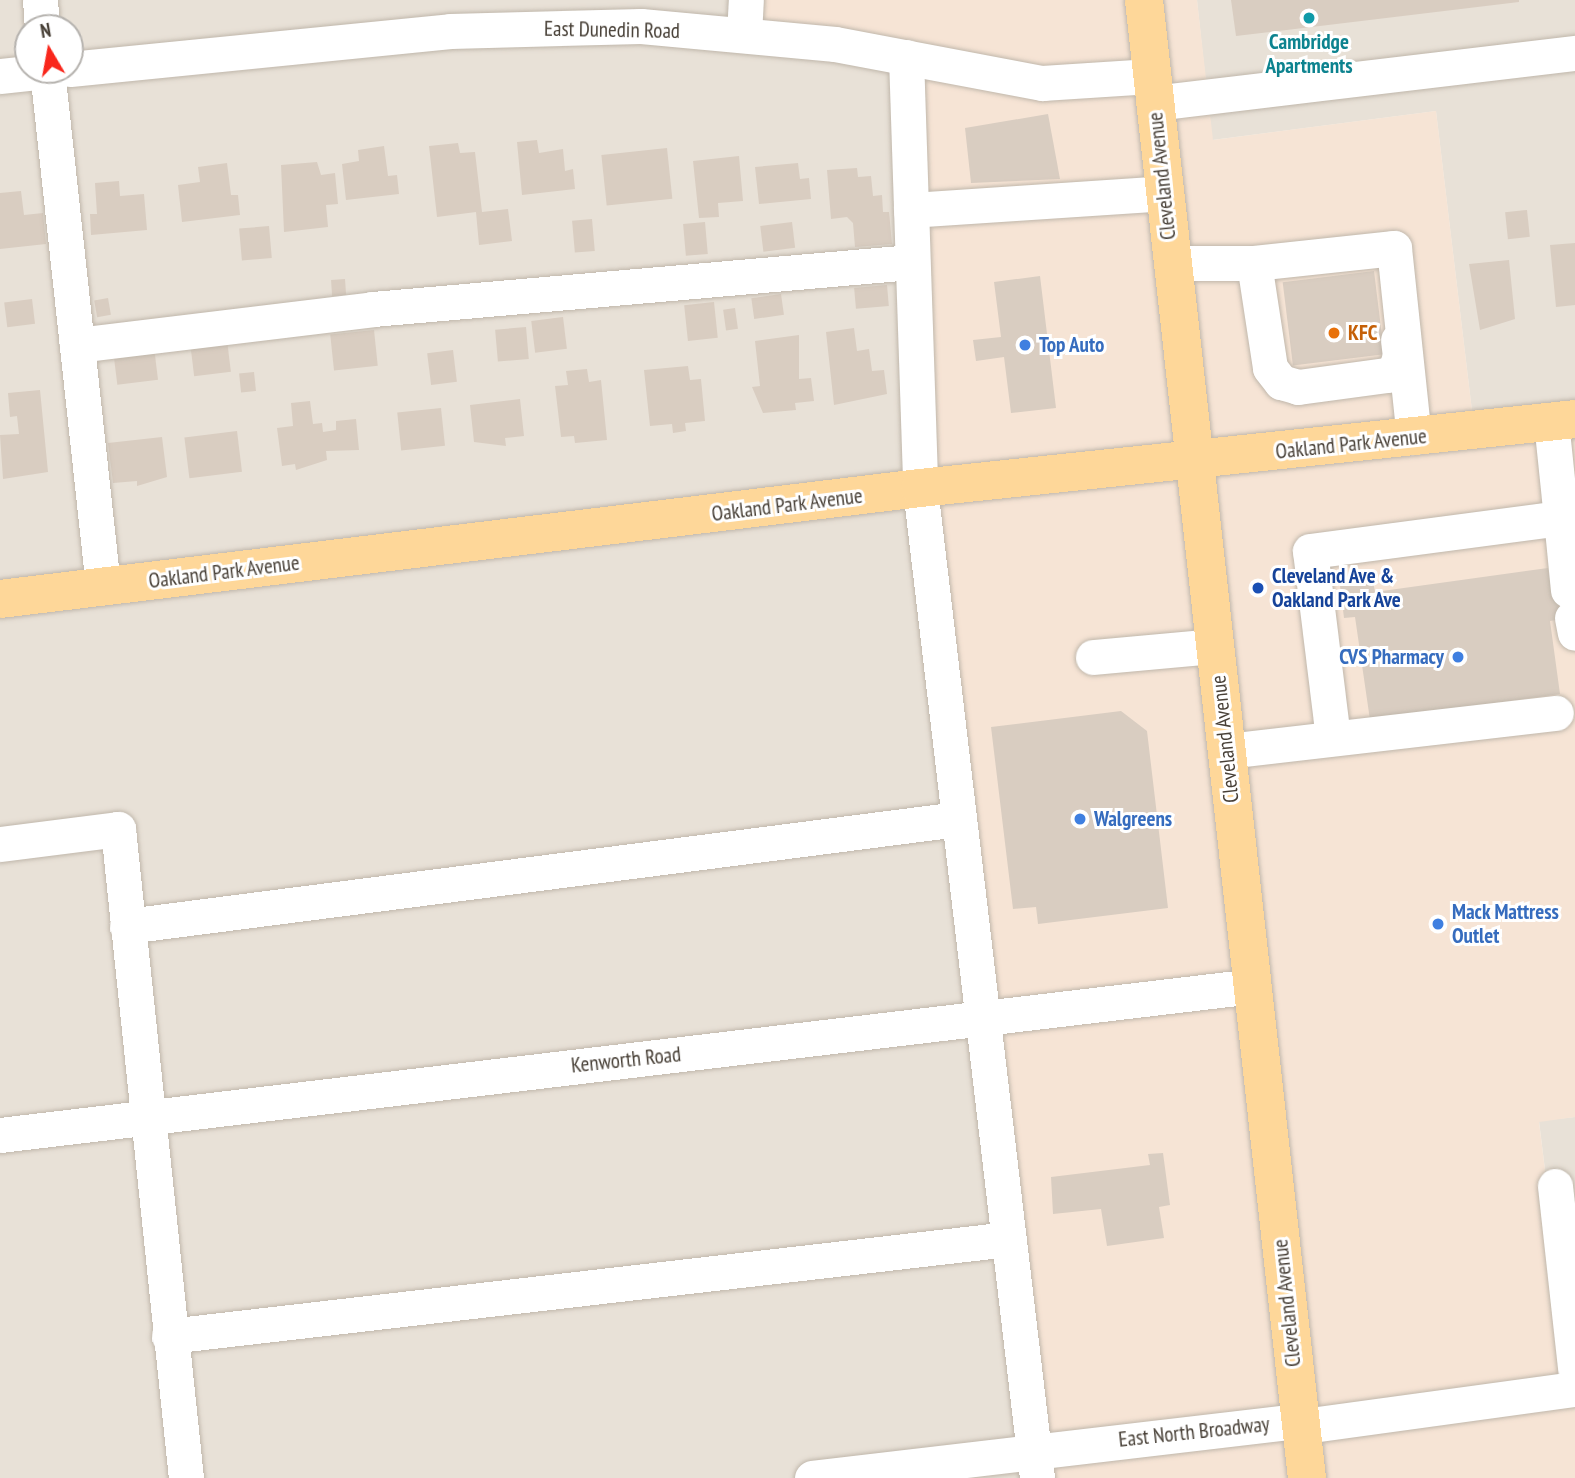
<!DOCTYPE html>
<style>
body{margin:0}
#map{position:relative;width:1575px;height:1478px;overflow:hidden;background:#f4f0e9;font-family:"PT Sans Narrow",sans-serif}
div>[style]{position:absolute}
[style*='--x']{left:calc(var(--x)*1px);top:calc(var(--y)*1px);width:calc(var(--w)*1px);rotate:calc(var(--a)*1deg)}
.residential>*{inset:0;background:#e8e1d7}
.commercial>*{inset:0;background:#f6e4d5}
.building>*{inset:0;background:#d9cdc1;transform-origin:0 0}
.roads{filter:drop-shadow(0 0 2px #c0b7ab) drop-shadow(0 0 2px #c0b7ab)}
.minor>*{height:35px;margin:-17.5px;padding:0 17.5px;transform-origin:17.5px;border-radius:17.5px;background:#fff}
.major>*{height:38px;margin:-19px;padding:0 19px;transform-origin:19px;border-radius:19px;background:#fed799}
.dots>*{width:19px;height:19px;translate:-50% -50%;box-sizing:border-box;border:4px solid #fff;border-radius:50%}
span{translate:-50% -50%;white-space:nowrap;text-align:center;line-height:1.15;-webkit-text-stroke:6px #fff;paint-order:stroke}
.street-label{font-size:21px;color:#484037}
.culture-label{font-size:21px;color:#0d838f;font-weight:700}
.food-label{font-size:21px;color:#c56008;font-weight:700}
.left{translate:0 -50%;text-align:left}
.shop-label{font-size:21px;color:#366cbe;font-weight:700}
.right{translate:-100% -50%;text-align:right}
.transit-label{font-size:21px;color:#164399;font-weight:700}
.north{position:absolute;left:14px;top:14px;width:70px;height:70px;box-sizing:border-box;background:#fff;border:2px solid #b6b3af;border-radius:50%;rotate:350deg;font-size:19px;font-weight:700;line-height:28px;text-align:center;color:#484037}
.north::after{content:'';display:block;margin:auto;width:24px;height:32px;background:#f9271c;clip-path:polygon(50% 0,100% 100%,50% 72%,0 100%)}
</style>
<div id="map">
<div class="residential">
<div style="clip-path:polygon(evenodd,0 0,745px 0,896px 50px,1033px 1478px,0 1478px,0 0,28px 28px,70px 28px,70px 70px,28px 70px,28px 28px)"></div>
<div style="clip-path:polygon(1197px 0,1575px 0,1575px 409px,1473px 419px,1436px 111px,1212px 140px)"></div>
<div style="clip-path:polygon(1575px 1117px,1575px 1412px,1539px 1121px)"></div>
</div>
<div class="commercial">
<div style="clip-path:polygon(745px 0,1197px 0,1213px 140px,1436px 111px,1473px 419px,1575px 409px,1575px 1117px,1539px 1122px,1575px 1412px,1575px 1478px,1033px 1478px,896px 50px,748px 25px)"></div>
</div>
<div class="building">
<div style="clip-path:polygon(1231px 0,1519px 0,1519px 2px,1236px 36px)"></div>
<div style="clip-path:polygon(1048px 114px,1060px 179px,971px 183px,965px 128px)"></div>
<div style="clip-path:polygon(537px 140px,539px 153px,563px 149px,565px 171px,573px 169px,575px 189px,522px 195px,517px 142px)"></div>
<div style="clip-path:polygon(458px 143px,460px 153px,475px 152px,482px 212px,508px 209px,512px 241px,479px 245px,476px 212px,437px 217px,429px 146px)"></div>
<div style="clip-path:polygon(384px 146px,388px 176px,397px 175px,399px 194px,346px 200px,342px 164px,359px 161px,358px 150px)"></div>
<div style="left:667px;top:148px;width:51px;height:66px;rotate:84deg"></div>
<div style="clip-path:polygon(739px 156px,743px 201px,718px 203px,719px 217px,699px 218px,693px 161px)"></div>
<div style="clip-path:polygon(317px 162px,321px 175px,335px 173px,338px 204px,326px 205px,328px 227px,284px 232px,281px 165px)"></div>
<div style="clip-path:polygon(227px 163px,231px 195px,238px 195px,240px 215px,182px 222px,178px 185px,200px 182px,198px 167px)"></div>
<div style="clip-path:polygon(798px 163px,800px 179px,809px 178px,811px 199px,759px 204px,755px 167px)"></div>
<div style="clip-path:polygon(857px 168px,858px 177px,871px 176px,873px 196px,882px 195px,883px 212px,889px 212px,892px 244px,855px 247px,853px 223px,847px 217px,831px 219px,827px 170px)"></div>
<div style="clip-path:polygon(119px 181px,120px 196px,144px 194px,147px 230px,91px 235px,90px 214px,97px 214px,95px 183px)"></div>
<div style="clip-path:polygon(21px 191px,24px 215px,43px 213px,46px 244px,0 249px,0 193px)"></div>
<div style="left:1527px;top:210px;width:27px;height:22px;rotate:84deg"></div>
<div style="left:592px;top:219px;width:32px;height:20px;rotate:85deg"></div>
<div style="left:705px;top:222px;width:32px;height:22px;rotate:85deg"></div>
<div style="left:792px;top:222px;width:26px;height:32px;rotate:83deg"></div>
<div style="left:269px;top:226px;width:32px;height:30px;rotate:85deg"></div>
<div style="clip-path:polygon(1575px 243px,1575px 305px,1556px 307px,1550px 245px)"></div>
<div style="clip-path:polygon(1509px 260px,1515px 319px,1480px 330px,1469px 264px)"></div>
<div style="left:1374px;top:271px;width:84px;height:92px;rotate:83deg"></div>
<div style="clip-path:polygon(1040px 276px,1056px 408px,1011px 413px,1004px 357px,976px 361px,973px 340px,1001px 337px,994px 282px)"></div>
<div style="left:345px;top:279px;width:16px;height:14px;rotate:86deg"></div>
<div style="left:887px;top:285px;width:21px;height:33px;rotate:85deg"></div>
<div style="left:781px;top:294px;width:21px;height:30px;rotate:82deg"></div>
<div style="left:108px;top:298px;width:17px;height:14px;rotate:80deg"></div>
<div style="left:32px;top:299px;width:25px;height:28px;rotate:83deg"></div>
<div style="left:714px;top:302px;width:36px;height:30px;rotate:84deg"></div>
<div style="left:735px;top:308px;width:21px;height:12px;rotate:82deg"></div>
<div style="left:563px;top:317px;width:32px;height:32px;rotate:83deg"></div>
<div style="left:526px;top:327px;width:32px;height:31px;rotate:85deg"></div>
<div style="clip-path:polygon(854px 328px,857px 351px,869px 349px,872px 371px,884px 370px,887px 394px,834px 405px,826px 332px)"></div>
<div style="left:374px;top:330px;width:36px;height:44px;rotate:84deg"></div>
<div style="clip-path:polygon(799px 335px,799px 379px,811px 378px,814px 401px,795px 403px,796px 410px,763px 413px,752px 387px,760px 386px,755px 341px)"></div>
<div style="left:227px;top:340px;width:32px;height:37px;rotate:83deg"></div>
<div style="left:154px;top:347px;width:33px;height:41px;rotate:83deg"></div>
<div style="left:453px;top:350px;width:32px;height:26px;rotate:83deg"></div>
<div style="clip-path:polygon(688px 366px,690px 380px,701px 379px,705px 421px,685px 423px,686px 431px,673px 433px,672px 424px,650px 426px,644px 370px)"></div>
<div style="clip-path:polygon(587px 369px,589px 382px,601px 380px,607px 440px,575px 443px,574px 436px,561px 437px,555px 386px,568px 385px,566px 371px)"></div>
<div style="left:254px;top:372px;width:19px;height:15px;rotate:84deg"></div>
<div style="clip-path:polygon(40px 390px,48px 472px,3px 479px,0 435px,19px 434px,17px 416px,10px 417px,8px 393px)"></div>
<div style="clip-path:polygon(520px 399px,524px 436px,505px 438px,506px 446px,474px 442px,470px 405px)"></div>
<div style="clip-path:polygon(310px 401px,313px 424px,322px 423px,323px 432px,336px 430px,336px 421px,356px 419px,359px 450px,326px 451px,327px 460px,296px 470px,295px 464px,282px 466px,277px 428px,293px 426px,291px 403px)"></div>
<div style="left:441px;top:408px;width:38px;height:44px;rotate:84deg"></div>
<div style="left:237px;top:431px;width:41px;height:53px;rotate:83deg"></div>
<div style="clip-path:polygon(162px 437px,167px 477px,137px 486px,137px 481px,113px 483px,108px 443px)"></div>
<div style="clip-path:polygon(1548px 568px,1552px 592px,1575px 617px,1550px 621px,1560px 694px,1370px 720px,1355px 617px,1344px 618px,1340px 586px,1373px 581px,1375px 592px)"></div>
<div style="clip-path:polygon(1121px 711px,1147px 731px,1168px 908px,1038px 924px,1036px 907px,1013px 909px,991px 727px)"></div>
<div style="clip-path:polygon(1163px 1153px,1170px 1205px,1159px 1207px,1164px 1238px,1107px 1246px,1101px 1209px,1053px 1214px,1051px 1177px,1150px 1165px,1148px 1154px)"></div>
</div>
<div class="roads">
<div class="minor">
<div style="--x:40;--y:0;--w:28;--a:86"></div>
<div style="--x:744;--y:35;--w:35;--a:-87"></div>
<div style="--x:906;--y:57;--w:431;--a:88.1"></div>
<div style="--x:920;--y:488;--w:997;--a:83.26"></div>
<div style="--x:70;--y:69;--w:382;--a:-5.7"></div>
<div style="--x:450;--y:31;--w:191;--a:-1.5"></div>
<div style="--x:641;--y:26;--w:195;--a:5.3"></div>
<div style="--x:835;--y:44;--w:211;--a:10.7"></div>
<div style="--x:1042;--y:83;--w:109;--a:-3.7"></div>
<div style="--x:47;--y:70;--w:519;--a:83.81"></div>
<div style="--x:0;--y:76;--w:57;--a:-6"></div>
<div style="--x:1154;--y:103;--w:424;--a:-6.8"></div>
<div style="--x:911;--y:210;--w:254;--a:-3.8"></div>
<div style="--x:1172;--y:263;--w:82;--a:0"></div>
<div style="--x:1254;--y:263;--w:141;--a:-6.1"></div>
<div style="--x:1394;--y:248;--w:190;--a:84"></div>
<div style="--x:1254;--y:263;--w:106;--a:81.3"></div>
<div style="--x:1270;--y:368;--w:18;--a:52"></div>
<div style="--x:1281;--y:382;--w:18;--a:16"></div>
<div style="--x:1298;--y:387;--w:90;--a:-7.7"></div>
<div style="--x:1387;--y:375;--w:9;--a:-27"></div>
<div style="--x:1395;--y:371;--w:16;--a:-72"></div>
<div style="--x:1400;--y:356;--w:16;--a:-97"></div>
<div style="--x:77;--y:345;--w:298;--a:-6.9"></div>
<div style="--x:373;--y:309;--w:540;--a:-4.99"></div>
<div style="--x:1568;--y:590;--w:72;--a:-95.6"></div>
<div style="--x:1561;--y:518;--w:14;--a:-8"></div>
<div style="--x:1572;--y:618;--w:15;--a:79"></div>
<div style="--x:1093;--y:657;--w:122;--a:-5.2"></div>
<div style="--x:1333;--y:738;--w:188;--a:-97"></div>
<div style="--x:1310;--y:551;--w:253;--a:-7.5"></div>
<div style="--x:1561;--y:518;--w:98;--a:-95.9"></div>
<div style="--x:1226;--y:751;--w:332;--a:-6.6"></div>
<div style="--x:0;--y:844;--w:119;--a:-7.2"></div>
<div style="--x:118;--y:829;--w:653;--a:84.02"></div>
<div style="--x:127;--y:926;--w:838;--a:-7.34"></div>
<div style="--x:0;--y:1135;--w:1262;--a:-6.78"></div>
<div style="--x:1555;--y:1186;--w:183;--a:83.7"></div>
<div style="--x:169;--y:1336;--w:845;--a:-6.59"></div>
<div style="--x:812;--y:1478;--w:479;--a:-6.7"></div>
<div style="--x:1288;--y:1422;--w:23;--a:7"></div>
<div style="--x:1311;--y:1425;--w:266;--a:-7.8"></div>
</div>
<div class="major">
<div style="--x:1144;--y:0;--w:1487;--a:83.71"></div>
<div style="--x:0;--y:599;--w:927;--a:-6.88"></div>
<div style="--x:920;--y:488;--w:659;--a:-6.01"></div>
</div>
</div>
<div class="dots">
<div style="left:1309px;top:18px;background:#0f9aa8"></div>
<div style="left:1334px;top:333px;background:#e8710a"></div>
<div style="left:1025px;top:345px;background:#3f7fe0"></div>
<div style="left:1258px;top:588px;background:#1a4fb4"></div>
<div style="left:1458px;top:657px;background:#3f7fe0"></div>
<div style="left:1080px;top:819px;background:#3f7fe0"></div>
<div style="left:1438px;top:924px;background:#3f7fe0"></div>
</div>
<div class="street-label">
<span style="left:612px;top:30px;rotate:1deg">East Dunedin Road</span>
<span style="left:1162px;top:176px;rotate:-96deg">Cleveland Avenue</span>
<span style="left:1351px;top:444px;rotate:-6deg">Oakland Park Avenue</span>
<span style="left:787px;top:505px;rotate:-7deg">Oakland Park Avenue</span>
<span style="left:224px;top:572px;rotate:-7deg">Oakland Park Avenue</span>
<span style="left:1225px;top:739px;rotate:-96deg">Cleveland Avenue</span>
<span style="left:626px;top:1060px;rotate:-6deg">Kenworth Road</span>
<span style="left:1287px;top:1303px;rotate:-96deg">Cleveland Avenue</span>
<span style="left:1194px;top:1432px;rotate:-6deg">East North Broadway</span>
</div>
<div class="culture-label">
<span style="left:1309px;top:54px">Cambridge<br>Apartments</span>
</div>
<div class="food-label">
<span class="left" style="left:1348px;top:333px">KFC</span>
</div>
<div class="shop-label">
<span class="left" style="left:1039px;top:345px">Top Auto</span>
<span class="right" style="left:1444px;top:657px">CVS Pharmacy</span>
<span class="left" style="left:1094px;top:819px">Walgreens</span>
<span class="left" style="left:1452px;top:924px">Mack Mattress<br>Outlet</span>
</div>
<div class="transit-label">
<span class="left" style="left:1272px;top:588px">Cleveland Ave &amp;<br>Oakland Park Ave</span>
</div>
<div class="north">N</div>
</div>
